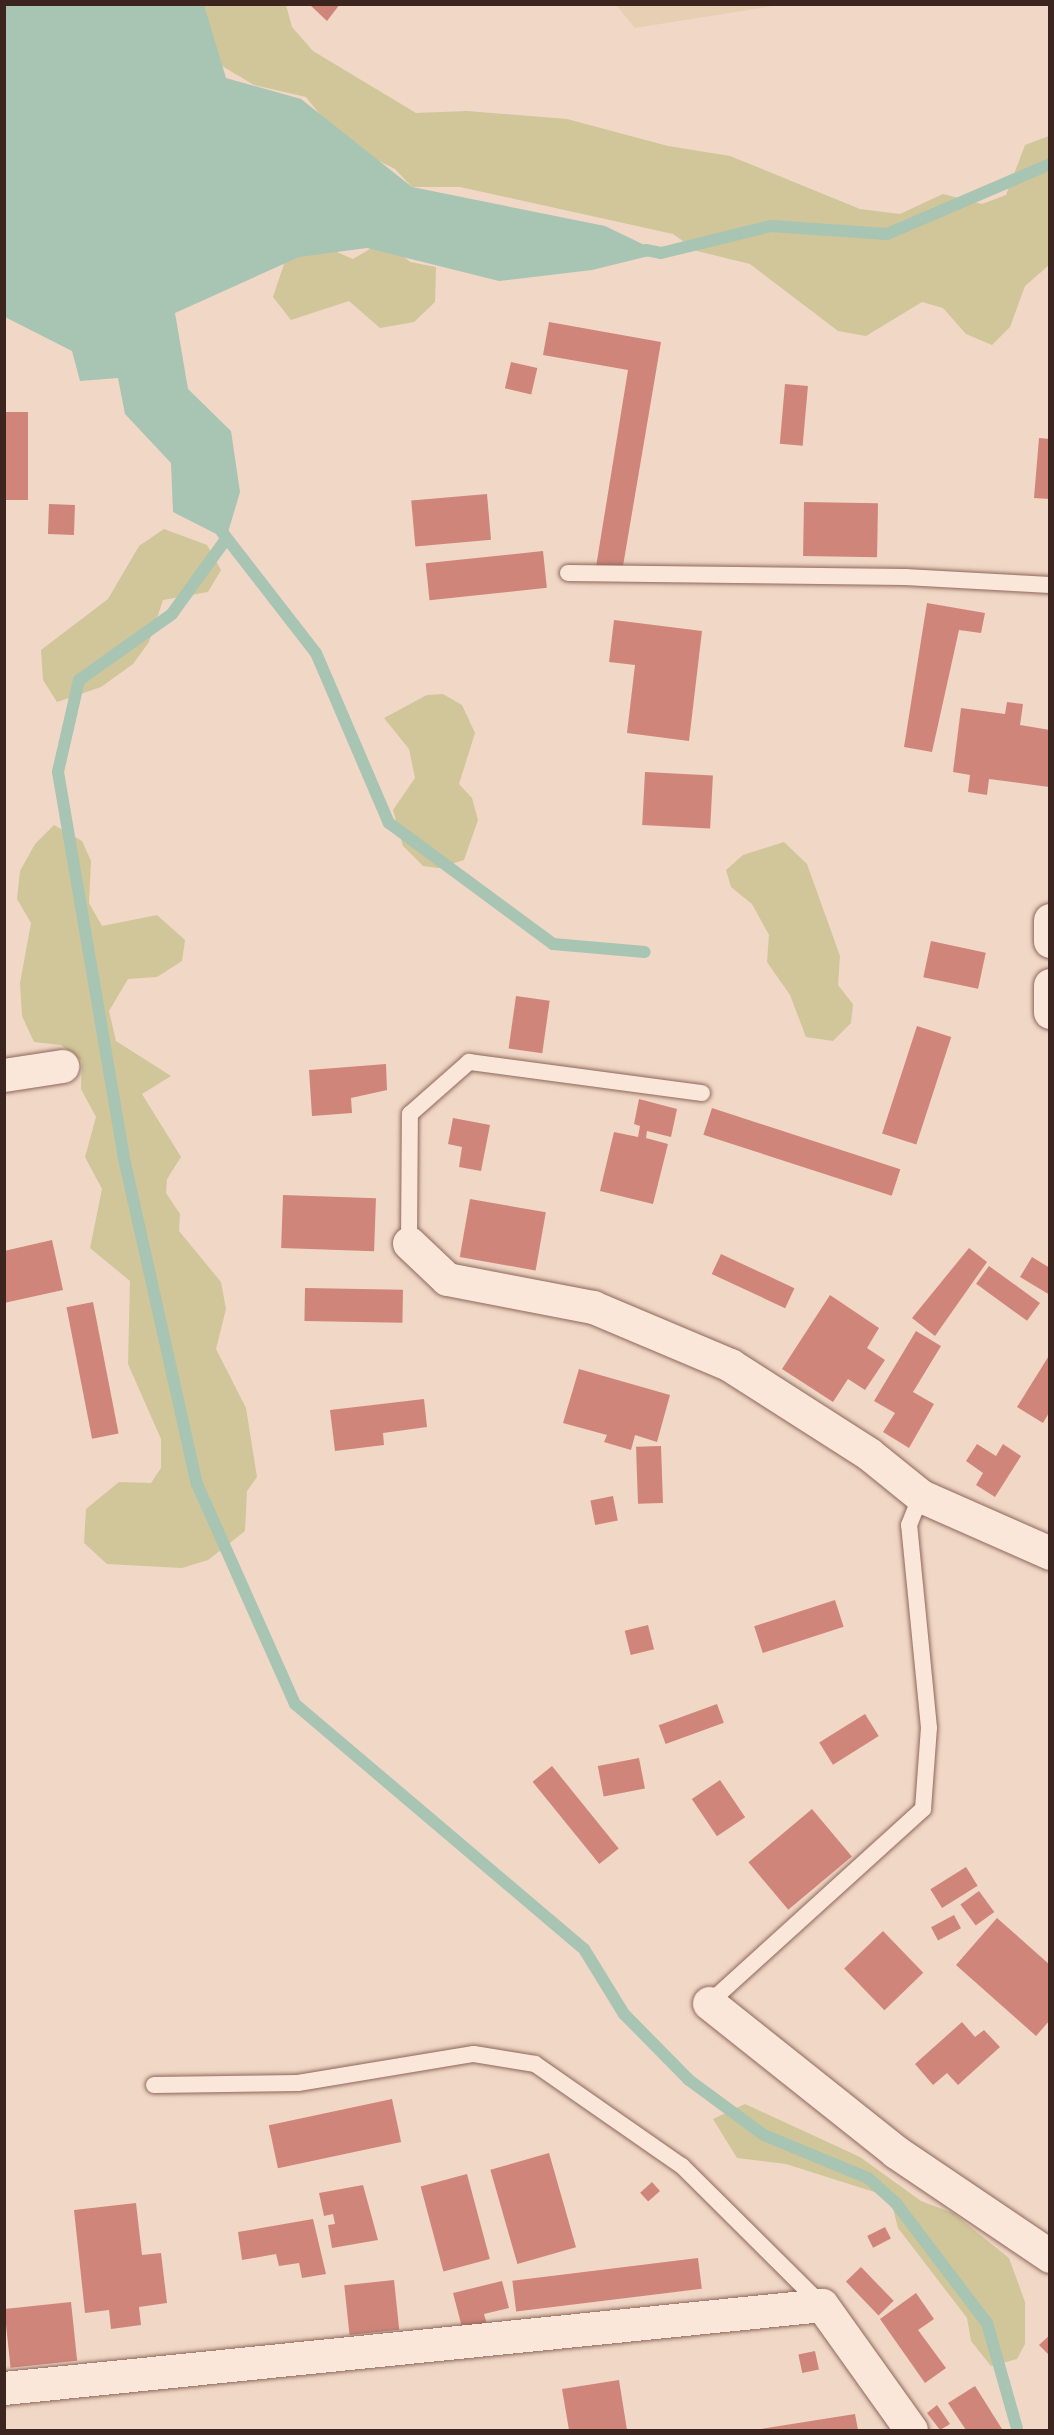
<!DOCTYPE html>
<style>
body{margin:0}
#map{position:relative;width:1054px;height:2435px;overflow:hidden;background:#f1d7c6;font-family:"Source Serif 4",serif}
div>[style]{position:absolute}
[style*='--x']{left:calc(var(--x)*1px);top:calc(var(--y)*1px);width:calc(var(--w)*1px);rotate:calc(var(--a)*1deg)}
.farmland>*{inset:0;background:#e7cfb3}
.green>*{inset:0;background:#d0c699}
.water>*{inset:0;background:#a8c4b3}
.stream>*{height:12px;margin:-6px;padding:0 6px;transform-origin:6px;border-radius:6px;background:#a8c4b3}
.building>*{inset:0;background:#d0857a;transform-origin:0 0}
.roads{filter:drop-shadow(0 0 2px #8d675a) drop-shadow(0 0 2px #8d675a)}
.lane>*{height:16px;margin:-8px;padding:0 8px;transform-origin:8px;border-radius:8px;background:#fbe7da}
.street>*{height:33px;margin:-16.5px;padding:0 16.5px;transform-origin:16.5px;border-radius:16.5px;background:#fbe7da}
span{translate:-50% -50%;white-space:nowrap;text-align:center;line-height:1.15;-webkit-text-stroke:4.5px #f7e4d6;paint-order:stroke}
.frame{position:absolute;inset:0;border:6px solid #3d251f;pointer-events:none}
</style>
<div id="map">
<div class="farmland">
<div style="clip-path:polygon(616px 5px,780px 5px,635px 28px)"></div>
</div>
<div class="green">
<div style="clip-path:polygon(195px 5px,286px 5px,292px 27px,313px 51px,416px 113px,467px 111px,567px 119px,668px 146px,730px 156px,860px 209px,900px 214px,943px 194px,982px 204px,1006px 195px,1025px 145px,1049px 136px,1049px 265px,1025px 286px,1010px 327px,992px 345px,966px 334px,943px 308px,922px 302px,866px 336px,838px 331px,750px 264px,697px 251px,673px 234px,460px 187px,412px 187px,395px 169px,342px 142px,306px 97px,254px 85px,217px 63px)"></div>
<div style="clip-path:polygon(385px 240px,410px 262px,436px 267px,435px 302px,414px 322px,380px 328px,349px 301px,291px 320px,273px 297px,289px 249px,318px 244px,353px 259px)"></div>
<div style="clip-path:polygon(164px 529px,207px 545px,221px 570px,208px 592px,163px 600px,149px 642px,133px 664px,101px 687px,57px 702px,43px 680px,41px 650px,108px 599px,139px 546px)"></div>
<div style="clip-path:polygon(443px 694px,462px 705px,475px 733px,459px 784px,472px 798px,478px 820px,464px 860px,438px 868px,423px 866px,403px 846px,393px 810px,415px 778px,409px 749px,384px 718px,427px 695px)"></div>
<div style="clip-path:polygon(54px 825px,82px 841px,91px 861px,89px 903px,102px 926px,157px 915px,185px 940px,182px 961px,157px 977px,128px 979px,109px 1011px,116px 1041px,171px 1076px,142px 1094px,181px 1157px,167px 1179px,166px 1193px,180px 1214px,179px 1231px,221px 1282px,226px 1309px,216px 1349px,246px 1408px,257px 1477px,247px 1491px,245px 1531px,208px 1560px,182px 1568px,107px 1564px,84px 1543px,86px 1509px,119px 1482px,151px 1483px,161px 1468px,161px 1439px,128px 1364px,130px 1281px,90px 1248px,102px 1189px,85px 1157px,96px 1117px,81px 1089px,82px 1061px,61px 1045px,34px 1042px,22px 1016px,20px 983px,31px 923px,17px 899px,20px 871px,35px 844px)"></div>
<div style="clip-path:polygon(784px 842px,807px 864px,840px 956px,838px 985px,853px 1004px,851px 1023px,833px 1041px,806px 1037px,790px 995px,767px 962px,769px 935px,752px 904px,731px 887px,726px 870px,743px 855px)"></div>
<div style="clip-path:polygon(745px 2104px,860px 2157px,921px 2201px,953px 2213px,1009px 2258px,1025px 2302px,1025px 2344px,1017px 2359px,991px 2366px,971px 2341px,967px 2318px,898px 2228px,890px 2197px,786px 2164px,737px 2158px,713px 2119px)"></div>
</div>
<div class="water">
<div style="clip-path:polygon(4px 5px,204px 5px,226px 78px,301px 99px,412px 187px,605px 226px,661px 253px,592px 270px,499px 281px,367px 248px,299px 257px,175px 313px,188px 389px,231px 431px,240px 492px,226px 539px,173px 512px,171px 463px,125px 414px,118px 378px,80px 381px,72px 351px,5px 317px)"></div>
</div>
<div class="stream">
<div style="--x:646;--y:250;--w:15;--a:11"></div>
<div style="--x:661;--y:253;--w:113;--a:-13.8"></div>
<div style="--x:771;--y:226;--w:116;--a:3.9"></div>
<div style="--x:887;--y:234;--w:177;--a:-23.2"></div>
<div style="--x:222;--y:532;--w:153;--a:52.2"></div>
<div style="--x:316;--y:653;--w:185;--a:66.8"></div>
<div style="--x:389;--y:823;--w:204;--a:36.4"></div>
<div style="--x:553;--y:944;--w:92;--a:5"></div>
<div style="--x:226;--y:539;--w:92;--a:125.8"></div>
<div style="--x:172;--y:614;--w:114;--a:144.6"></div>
<div style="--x:79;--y:680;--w:94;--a:102.9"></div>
<div style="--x:58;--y:772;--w:387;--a:80.3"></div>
<div style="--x:123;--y:1154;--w:338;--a:77.4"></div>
<div style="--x:197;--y:1484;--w:241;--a:66"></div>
<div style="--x:295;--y:1704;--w:379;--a:40.3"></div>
<div style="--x:584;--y:1949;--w:76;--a:58.4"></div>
<div style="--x:624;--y:2014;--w:93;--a:45.4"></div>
<div style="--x:689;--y:2080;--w:93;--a:36.3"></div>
<div style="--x:764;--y:2135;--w:113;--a:22.5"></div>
<div style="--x:868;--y:2178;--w:36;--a:42"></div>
<div style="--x:895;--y:2202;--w:152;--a:52.8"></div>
<div style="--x:987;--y:2323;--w:109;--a:74.1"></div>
</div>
<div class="building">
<div style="clip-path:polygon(309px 4px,340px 4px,327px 21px)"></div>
<div style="clip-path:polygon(549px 322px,661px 342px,622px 572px,596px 567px,628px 370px,543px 355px)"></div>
<div style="left:511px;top:362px;width:27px;height:27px;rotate:13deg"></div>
<div style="left:785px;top:384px;width:23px;height:60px;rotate:5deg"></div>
<div style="left:4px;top:412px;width:24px;height:88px"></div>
<div style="clip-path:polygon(1039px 438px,1050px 439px,1050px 499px,1034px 498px)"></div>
<div style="left:487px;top:494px;width:46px;height:76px;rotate:85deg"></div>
<div style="left:804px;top:502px;width:74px;height:54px;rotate:1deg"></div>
<div style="left:49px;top:504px;width:26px;height:30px;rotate:2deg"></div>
<div style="left:543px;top:551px;width:37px;height:118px;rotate:84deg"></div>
<div style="clip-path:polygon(927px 603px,985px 613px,981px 633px,959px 630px,932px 752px,904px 747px)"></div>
<div style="clip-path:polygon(614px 620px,702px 631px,689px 741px,627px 733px,635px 665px,609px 662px)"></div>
<div style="clip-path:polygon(1007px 702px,1023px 704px,1020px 725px,1050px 730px,1049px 787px,989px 779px,987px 795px,968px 792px,970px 775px,953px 772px,961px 708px,1005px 714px)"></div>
<div style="left:645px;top:772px;width:68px;height:53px;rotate:3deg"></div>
<div style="left:931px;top:941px;width:56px;height:37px;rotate:12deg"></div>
<div style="left:516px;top:996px;width:34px;height:53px;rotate:8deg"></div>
<div style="left:917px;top:1026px;width:36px;height:113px;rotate:18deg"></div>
<div style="clip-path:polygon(386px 1064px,387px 1090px,351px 1098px,352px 1113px,312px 1116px,309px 1070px)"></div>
<div style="clip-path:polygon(639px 1099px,677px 1109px,671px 1137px,647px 1131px,646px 1138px,668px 1144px,653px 1204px,600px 1191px,614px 1132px,638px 1137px,640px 1126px,634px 1124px)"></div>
<div style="left:712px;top:1108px;width:198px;height:28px;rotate:18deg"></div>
<div style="clip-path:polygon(453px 1118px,490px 1125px,481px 1171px,459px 1167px,462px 1147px,448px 1144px)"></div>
<div style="left:283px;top:1195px;width:93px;height:53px;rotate:2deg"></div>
<div style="left:470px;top:1199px;width:77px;height:59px;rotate:10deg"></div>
<div style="clip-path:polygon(52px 1240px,63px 1290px,4px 1303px,4px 1251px)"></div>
<div style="clip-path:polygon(969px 1248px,987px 1262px,935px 1336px,912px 1318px)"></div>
<div style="left:721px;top:1254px;width:81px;height:22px;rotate:25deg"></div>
<div style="clip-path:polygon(1032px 1257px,1050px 1268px,1050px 1295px,1020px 1277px)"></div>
<div style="left:989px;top:1266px;width:63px;height:22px;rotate:36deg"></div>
<div style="left:305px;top:1288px;width:98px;height:33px;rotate:1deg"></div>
<div style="clip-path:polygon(830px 1295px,879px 1328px,867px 1348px,885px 1360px,865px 1390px,848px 1379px,833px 1402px,782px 1369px)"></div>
<div style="left:93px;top:1302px;width:134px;height:27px;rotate:79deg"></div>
<div style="clip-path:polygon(916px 1331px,941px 1346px,913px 1392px,934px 1404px,909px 1448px,883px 1432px,895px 1413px,874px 1401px)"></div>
<div style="clip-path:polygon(1050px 1354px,1050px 1411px,1043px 1423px,1017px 1407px)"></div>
<div style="clip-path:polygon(579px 1369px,670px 1395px,657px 1442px,635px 1435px,631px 1450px,604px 1442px,607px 1435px,563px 1423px)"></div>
<div style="clip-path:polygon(424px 1399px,427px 1427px,383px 1433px,384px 1445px,335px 1451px,330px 1410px)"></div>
<div style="clip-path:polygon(977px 1444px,996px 1456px,1003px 1444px,1021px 1456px,995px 1497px,976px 1485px,983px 1473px,966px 1461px)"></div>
<div style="left:661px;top:1446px;width:57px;height:25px;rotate:88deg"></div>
<div style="left:613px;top:1496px;width:25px;height:23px;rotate:79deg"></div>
<div style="left:835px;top:1600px;width:28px;height:85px;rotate:72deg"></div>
<div style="left:648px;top:1625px;width:25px;height:24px;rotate:76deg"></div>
<div style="left:717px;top:1704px;width:20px;height:62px;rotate:70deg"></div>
<div style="left:865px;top:1714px;width:26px;height:54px;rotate:58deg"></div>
<div style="left:639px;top:1758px;width:31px;height:42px;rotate:79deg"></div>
<div style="left:552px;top:1766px;width:106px;height:25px;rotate:51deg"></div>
<div style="left:720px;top:1780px;width:45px;height:34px;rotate:56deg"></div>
<div style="left:812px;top:1809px;width:62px;height:83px;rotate:50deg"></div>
<div style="left:966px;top:1867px;width:22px;height:42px;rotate:58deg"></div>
<div style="left:979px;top:1891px;width:26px;height:23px;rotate:54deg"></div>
<div style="left:954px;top:1915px;width:15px;height:26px;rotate:62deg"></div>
<div style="clip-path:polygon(997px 1918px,1050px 1965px,1050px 2020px,1036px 2036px,956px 1965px)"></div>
<div style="left:883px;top:1931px;width:58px;height:54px;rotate:46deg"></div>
<div style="clip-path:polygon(962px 2022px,975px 2037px,984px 2030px,1000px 2047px,958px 2085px,947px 2073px,933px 2085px,915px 2064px)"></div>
<div style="left:392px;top:2099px;width:44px;height:126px;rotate:78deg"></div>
<div style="left:549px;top:2153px;width:98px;height:61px;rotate:74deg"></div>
<div style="left:467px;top:2174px;width:88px;height:48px;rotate:75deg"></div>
<div style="left:652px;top:2182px;width:12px;height:16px;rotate:48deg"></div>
<div style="clip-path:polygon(363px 2185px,378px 2240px,332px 2248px,328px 2225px,335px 2224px,333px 2214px,324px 2216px,319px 2193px)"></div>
<div style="clip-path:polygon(136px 2203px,142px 2255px,161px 2253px,167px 2303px,139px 2307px,141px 2325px,111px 2329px,109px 2310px,85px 2313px,74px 2210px)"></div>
<div style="clip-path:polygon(313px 2219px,326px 2274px,302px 2278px,299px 2263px,279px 2266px,276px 2254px,242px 2260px,238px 2232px)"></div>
<div style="left:885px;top:2227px;width:13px;height:20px;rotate:63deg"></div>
<div style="left:698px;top:2258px;width:31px;height:187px;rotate:83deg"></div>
<div style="left:861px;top:2267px;width:47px;height:21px;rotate:46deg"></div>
<div style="left:394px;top:2280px;width:50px;height:50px;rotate:84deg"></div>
<div style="clip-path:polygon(502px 2281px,509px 2308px,484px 2314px,487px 2325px,463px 2331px,453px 2293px)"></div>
<div style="clip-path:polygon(916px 2293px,934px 2319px,918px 2330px,946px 2368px,925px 2383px,880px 2319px)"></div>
<div style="left:71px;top:2302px;width:59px;height:67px;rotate:84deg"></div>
<div style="clip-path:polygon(1050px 2335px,1050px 2356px,1039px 2345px)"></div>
<div style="left:815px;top:2351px;width:19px;height:17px;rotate:78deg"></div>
<div style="clip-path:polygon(619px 2380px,627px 2430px,569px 2430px,562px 2389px)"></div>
<div style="clip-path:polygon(975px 2386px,1002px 2429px,1000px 2430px,966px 2430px,948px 2403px)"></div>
<div style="clip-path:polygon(937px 2405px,950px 2424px,940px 2430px,927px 2413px)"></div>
<div style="clip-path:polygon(855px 2414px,858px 2430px,761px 2430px,761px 2429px)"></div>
</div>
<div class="roads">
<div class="lane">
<div style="--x:568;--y:573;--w:337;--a:0.7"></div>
<div style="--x:905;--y:577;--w:145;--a:3.2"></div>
<div style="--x:409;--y:1243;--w:129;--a:-89.6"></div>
<div style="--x:410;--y:1114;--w:79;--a:-41.4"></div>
<div style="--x:469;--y:1062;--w:235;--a:7.6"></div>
<div style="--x:709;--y:2003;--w:289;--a:-42.2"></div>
<div style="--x:923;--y:1809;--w:81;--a:-85.8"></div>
<div style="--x:929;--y:1728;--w:204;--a:-95.6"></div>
<div style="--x:909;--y:1525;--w:31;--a:-68"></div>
<div style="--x:154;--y:2085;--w:144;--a:-0.8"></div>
<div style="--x:298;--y:2083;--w:178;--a:-9.4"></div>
<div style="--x:474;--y:2054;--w:62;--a:9.3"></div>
<div style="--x:535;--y:2064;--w:179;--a:34.8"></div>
<div style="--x:682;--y:2166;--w:197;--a:44.8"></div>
</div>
<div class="street">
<div style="--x:1050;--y:920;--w:21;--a:90"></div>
<div style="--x:1050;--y:985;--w:27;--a:90"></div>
<div style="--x:4;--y:1075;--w:59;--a:-8.8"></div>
<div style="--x:409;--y:1243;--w:52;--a:43.5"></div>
<div style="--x:447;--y:1279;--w:149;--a:10.9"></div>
<div style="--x:593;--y:1307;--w:149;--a:22.9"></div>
<div style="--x:730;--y:1365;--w:165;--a:32.6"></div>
<div style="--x:869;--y:1454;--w:67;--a:38.9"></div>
<div style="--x:921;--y:1496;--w:141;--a:23.8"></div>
<div style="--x:709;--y:2003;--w:239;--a:38.5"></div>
<div style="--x:896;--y:2152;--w:186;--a:34"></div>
<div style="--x:4;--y:2388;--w:822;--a:-5.79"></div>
<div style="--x:822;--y:2305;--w:153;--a:54.5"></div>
</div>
</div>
<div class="frame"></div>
</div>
